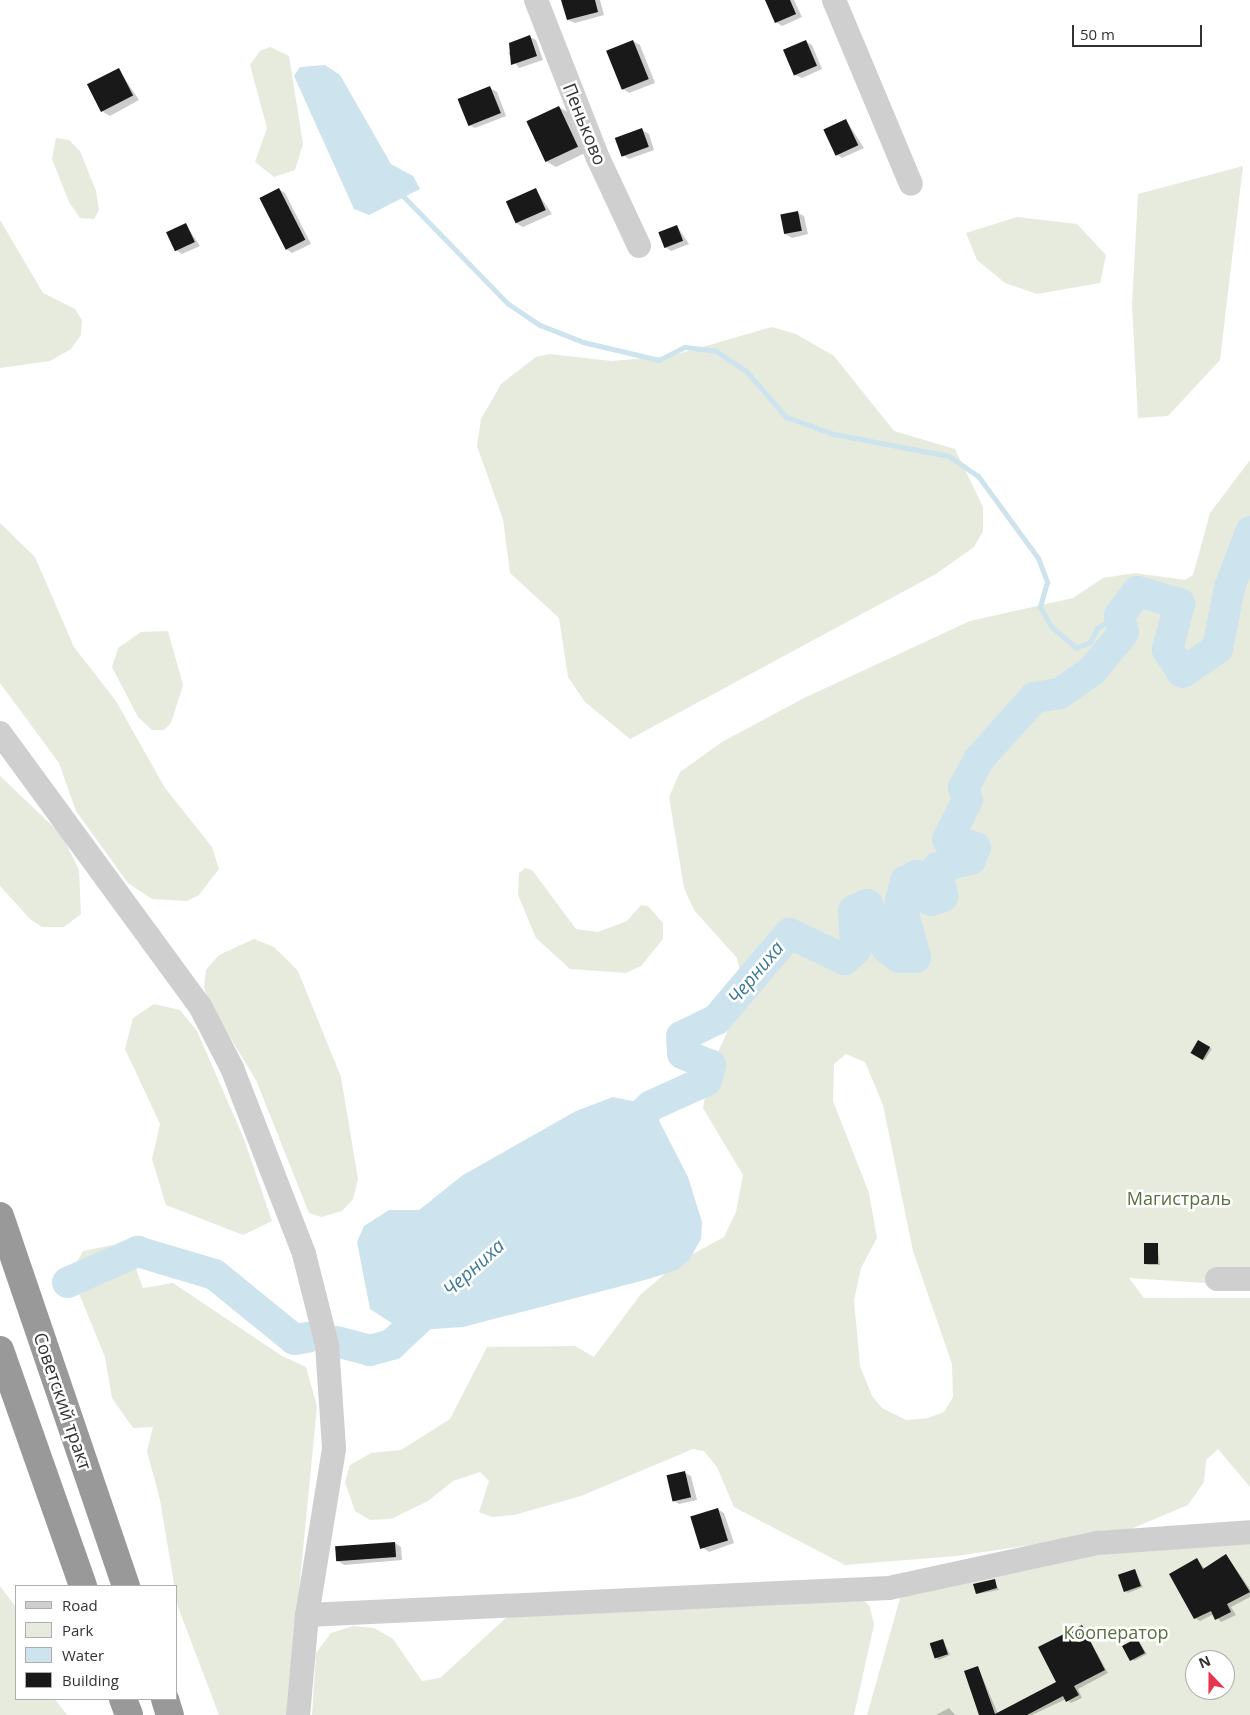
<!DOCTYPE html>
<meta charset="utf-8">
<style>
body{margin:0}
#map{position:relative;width:1250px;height:1715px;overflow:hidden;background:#fff;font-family:"Open Sans",sans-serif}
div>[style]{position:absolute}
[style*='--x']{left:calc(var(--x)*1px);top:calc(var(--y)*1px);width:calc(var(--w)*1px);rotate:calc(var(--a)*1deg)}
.green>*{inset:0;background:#e6ebde}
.water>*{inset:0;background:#cde3ee}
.shadow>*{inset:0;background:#0003;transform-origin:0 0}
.stream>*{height:5px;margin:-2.5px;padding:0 2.5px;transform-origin:2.5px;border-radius:2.5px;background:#cde3ee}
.river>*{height:31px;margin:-15.5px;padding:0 15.5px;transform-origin:15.5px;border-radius:15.5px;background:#cde3ee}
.building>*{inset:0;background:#191919;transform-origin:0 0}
.minor>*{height:24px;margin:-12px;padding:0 12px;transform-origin:12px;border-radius:12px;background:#cfcfcf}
.highway>*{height:28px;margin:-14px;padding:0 14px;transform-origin:14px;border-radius:14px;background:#999}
span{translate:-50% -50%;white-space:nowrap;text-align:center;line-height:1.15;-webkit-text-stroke:5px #fff;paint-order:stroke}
.street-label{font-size:18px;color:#323232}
.park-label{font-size:18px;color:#586f3e}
.water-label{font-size:19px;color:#3d7a97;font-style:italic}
.legend{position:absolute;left:15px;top:1585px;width:162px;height:115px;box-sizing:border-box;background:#fff;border:1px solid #adadad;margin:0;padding:6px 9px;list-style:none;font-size:15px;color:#323232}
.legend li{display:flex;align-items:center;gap:10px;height:25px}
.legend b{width:25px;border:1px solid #adadad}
.north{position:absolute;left:1185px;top:1650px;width:50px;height:50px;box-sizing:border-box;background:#fff;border:1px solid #adadad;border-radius:50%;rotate:338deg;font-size:14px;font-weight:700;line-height:20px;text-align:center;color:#323232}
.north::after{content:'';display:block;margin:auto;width:18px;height:22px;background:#e8354f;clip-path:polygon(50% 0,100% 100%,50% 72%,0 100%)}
.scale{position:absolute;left:1072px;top:25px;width:130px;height:22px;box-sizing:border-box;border:2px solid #323232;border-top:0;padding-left:6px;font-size:15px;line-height:18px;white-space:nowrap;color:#323232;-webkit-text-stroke:4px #fff;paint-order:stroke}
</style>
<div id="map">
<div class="green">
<div style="clip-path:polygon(270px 47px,289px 56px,303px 144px,295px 170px,274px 177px,255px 162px,267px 128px,250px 65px,260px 51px)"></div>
<div style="clip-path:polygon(56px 138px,69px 140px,80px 151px,96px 191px,99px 210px,94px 219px,80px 218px,69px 202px,52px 159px)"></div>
<div style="clip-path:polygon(1243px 166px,1220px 360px,1168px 416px,1138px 418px,1132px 305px,1138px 194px)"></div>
<div style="clip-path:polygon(1017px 217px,1077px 224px,1106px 255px,1100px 283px,1037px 294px,1005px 283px,977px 260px,966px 233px)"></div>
<div style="clip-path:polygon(0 220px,43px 293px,75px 309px,82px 320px,81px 335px,71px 349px,50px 361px,0 368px)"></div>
<div style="clip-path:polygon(772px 327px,796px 334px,834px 356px,894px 431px,955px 449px,983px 507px,983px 531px,974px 547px,936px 574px,630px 739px,585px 702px,568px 677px,559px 618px,510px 573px,503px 519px,477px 446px,481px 419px,501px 384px,536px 357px,549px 354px,612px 361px,671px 356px)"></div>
<div style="clip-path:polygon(evenodd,1250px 460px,1250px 1286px,1129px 1278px,1144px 1298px,1250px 1298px,1250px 1487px,1218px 1449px,1206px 1460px,1204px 1482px,1188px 1505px,1126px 1531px,956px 1556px,845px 1565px,734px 1507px,717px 1467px,704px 1451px,693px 1449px,581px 1496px,514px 1515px,492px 1517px,479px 1512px,489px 1481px,480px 1472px,453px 1481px,428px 1501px,391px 1519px,370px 1520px,355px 1511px,345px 1482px,350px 1465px,371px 1453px,401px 1450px,450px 1419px,487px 1347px,575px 1346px,594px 1357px,640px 1295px,680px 1261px,724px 1237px,736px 1212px,743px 1175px,703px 1108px,710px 1070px,741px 1001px,743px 983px,737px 958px,694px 910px,684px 888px,669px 797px,680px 772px,722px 742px,802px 699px,970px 621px,1073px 598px,1103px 578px,1135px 573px,1185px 580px,1193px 575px,1210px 513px,1250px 460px,846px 1054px,865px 1062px,883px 1105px,913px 1251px,952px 1364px,953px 1397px,944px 1412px,928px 1418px,906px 1420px,882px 1408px,872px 1396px,860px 1366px,854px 1300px,861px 1268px,877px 1238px,869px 1193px,833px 1101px,834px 1064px,846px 1054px)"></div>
<div style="clip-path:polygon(0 523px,35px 557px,74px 647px,116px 701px,165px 788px,212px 847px,219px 869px,199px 895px,187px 901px,152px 899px,128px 883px,76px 811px,59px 763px,0 683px)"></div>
<div style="clip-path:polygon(168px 631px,183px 685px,171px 723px,164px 730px,152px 730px,138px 717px,112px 667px,118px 648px,141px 632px)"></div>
<div style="clip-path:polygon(0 776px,62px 835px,79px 870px,81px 914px,64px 927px,42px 927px,30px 919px,0 886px)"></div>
<div style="clip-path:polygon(525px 868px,532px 870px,576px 929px,598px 932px,627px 921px,641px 905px,648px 906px,663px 923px,663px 939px,641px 966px,626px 973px,570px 969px,536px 938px,518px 895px,519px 873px)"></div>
<div style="clip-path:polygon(254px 939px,274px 947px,298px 971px,341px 1077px,358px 1179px,353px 1199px,342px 1211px,321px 1217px,309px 1213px,256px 1080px,209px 1003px,204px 987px,206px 970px,219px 955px)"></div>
<div style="clip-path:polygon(154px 1004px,180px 1010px,197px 1031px,244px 1139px,272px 1221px,243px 1235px,166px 1205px,152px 1159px,160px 1124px,125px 1049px,133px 1018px)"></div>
<div style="clip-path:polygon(113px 1245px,124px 1249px,133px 1261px,143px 1288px,173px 1283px,282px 1356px,306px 1367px,317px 1406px,287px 1715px,219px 1715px,178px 1607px,160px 1500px,147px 1451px,153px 1427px,133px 1428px,112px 1398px,105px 1357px,78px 1291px,77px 1262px,83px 1251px)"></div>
<div style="clip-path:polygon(evenodd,1250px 1542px,1250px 1715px,867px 1715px,901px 1595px,1075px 1552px,1250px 1542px,1195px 1660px,1225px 1660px,1225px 1690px,1195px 1690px,1195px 1660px)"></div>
<div style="clip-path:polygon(0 1586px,16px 1607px,16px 1699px,55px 1699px,67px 1715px,0 1715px)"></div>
<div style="clip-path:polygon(863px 1599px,870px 1607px,874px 1625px,854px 1715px,312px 1715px,316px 1653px,331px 1633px,353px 1626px,374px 1628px,393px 1639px,422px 1681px,440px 1678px,507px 1617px)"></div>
</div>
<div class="water">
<div style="clip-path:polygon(325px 65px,340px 75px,391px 164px,413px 176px,420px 189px,369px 215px,354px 209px,294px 76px,300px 67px)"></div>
<div style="clip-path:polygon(613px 1097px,651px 1105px,688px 1177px,702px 1222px,701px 1239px,689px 1260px,677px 1270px,645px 1280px,463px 1327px,404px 1331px,370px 1309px,357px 1242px,364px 1226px,389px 1210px,419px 1210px,463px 1175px,576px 1111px)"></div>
</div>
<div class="shadow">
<div style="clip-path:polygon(563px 0,600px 0,604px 15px,575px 23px,568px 20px)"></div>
<div style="clip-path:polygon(766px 0,794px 0,802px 17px,782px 26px,776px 22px)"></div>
<div style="clip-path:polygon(530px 37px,536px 40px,543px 60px,519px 68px,508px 53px)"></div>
<div style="clip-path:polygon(633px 41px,640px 45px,655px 83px,629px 93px,623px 89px)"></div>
<div style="clip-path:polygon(805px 41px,812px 45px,822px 69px,802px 78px,795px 75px,785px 50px)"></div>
<div style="clip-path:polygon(119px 70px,139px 100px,110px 116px,103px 112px)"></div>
<div style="clip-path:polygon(490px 88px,497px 92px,506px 116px,475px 128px,469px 125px)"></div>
<div style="clip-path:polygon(559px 107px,569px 113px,587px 152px,556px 167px,546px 161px,528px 122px)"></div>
<div style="clip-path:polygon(846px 120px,864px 148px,842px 158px,836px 154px)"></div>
<div style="clip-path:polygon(642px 130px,649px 134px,654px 150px,629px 159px,623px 155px)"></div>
<div style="clip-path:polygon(279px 189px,285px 193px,311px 244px,292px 253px,286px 249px)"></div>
<div style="clip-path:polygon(536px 190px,552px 214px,523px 227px,516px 223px)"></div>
<div style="clip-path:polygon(798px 213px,804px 216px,808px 234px,792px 238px,785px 234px)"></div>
<div style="clip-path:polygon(186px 225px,200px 246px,182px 254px,176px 250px)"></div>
<div style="clip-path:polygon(677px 226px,689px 244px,671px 251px,665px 247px)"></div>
<div style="left:1199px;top:1041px;width:15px;height:14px;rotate:32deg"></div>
<div style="clip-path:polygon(1157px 1244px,1160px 1265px,1148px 1265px,1145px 1264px)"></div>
<div style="clip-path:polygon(685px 1473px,691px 1476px,697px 1500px,679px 1504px,673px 1500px)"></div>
<div style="clip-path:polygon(717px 1509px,724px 1513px,734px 1543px,709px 1552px,703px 1548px)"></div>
<div style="clip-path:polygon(395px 1543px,401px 1547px,402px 1560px,344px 1565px,338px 1561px)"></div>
<div style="clip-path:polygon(1226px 1555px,1250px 1589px,1250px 1597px,1231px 1607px,1236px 1615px,1221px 1622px,1214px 1614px,1200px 1621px,1195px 1618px,1197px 1559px,1205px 1569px)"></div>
<div style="clip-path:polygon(1135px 1570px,1143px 1587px,1128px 1593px,1125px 1591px)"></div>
<div style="clip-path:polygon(994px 1581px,999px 1590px,977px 1594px)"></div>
<div style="clip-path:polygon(1082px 1627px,1108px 1673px,1078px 1689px,1082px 1698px,1071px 1703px,1066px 1699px,1032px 1715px,980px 1715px,978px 1667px,998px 1714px,1058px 1683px)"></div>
<div style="clip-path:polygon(1137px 1639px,1147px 1654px,1134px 1661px,1124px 1646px)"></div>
<div style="clip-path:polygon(943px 1640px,950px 1655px,939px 1660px,936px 1658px)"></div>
<div style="clip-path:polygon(949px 1708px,955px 1715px,936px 1715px)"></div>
</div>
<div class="stream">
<div style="--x:404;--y:197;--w:148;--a:45.8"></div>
<div style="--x:507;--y:303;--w:40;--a:34"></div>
<div style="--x:540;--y:325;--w:46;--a:21.6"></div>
<div style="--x:583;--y:342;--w:78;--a:13.3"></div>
<div style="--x:659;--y:360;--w:29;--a:-27"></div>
<div style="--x:685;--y:347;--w:31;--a:7"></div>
<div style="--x:716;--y:351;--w:37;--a:34"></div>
<div style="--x:747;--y:372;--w:60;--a:49.1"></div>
<div style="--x:786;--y:417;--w:51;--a:19.5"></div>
<div style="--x:834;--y:434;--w:117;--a:10.8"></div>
<div style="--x:949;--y:456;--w:35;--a:35"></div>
<div style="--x:978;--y:476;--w:102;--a:53.8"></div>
<div style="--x:1038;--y:558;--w:26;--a:69"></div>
<div style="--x:1047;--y:582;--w:26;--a:106"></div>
<div style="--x:1040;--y:607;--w:22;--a:60"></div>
<div style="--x:1051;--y:626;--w:33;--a:41"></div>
<div style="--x:1076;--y:648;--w:15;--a:-23"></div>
<div style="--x:1090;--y:642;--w:16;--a:-63"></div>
<div style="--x:1097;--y:628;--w:26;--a:-31"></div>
</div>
<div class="river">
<div style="--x:619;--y:1135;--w:44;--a:-43.2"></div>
<div style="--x:651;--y:1105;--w:60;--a:-24.4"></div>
<div style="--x:706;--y:1080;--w:16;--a:-75"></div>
<div style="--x:710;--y:1065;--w:30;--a:-157"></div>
<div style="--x:682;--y:1053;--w:17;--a:-93"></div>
<div style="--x:681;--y:1036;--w:39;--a:-26"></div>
<div style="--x:716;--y:1019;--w:113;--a:-49.7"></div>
<div style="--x:789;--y:933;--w:61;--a:25.3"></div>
<div style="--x:844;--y:959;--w:15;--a:-42"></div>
<div style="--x:855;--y:949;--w:39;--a:-93"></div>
<div style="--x:853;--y:910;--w:15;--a:-23"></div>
<div style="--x:867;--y:904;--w:47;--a:66.2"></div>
<div style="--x:886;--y:947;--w:16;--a:38"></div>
<div style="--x:899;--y:957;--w:16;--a:0"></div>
<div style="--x:915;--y:957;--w:58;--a:-105"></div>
<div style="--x:900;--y:901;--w:21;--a:-76"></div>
<div style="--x:905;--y:881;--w:13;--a:-29"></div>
<div style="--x:916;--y:875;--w:29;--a:59"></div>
<div style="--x:931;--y:900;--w:12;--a:-20"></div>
<div style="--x:942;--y:896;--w:29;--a:-100"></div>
<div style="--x:937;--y:867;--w:34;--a:-14"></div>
<div style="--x:970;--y:859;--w:13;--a:-67"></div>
<div style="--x:975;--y:847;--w:29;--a:-164"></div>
<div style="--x:947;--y:839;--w:44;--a:-62.9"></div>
<div style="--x:967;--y:800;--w:14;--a:-107"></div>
<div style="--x:963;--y:787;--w:33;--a:-61"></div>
<div style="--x:979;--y:758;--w:82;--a:-48"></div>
<div style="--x:1034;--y:697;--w:25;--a:-9"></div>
<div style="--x:1059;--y:693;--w:39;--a:-35"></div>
<div style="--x:1091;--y:671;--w:50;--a:-50.6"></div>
<div style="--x:1123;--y:632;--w:17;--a:-103"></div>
<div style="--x:1119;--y:615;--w:30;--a:-53"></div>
<div style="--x:1137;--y:591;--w:44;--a:15.9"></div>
<div style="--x:1179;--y:603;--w:48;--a:104.6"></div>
<div style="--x:1167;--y:649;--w:27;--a:57"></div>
<div style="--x:1182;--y:672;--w:42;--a:-34.4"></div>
<div style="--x:1217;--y:648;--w:62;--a:-78.9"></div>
<div style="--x:1229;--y:587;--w:60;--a:-69.4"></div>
<div style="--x:67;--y:1282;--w:77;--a:-23.9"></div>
<div style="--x:137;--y:1251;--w:80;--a:16.6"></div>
<div style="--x:214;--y:1274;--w:103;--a:39.1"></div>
<div style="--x:294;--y:1339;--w:13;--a:-9"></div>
<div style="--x:336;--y:1341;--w:34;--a:15"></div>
<div style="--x:369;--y:1350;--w:23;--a:-15"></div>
<div style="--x:391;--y:1344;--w:62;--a:-43"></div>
</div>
<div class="building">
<div style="clip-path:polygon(561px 0,595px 0,598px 12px,567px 20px)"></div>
<div style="clip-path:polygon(765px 0,790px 0,796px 14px,775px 23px)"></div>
<div style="clip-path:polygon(530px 35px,537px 56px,511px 65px,509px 43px)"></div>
<div style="left:633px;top:40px;width:42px;height:29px;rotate:68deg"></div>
<div style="left:806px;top:40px;width:28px;height:25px;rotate:67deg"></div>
<div style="left:119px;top:68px;width:31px;height:36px;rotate:63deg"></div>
<div style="left:490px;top:86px;width:29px;height:35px;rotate:68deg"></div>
<div style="left:559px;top:106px;width:45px;height:36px;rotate:65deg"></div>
<div style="left:846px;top:119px;width:29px;height:25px;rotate:65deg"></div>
<div style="left:642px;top:128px;width:20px;height:29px;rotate:70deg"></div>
<div style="left:279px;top:188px;width:58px;height:22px;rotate:63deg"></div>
<div style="left:536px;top:188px;width:24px;height:33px;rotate:66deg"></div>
<div style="left:798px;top:211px;width:20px;height:18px;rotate:79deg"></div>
<div style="left:186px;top:223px;width:21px;height:22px;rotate:65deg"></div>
<div style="left:677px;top:225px;width:17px;height:20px;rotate:69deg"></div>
<div style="left:1198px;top:1040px;width:14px;height:15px;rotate:30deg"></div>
<div style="left:1144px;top:1243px;width:14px;height:21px"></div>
<div style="left:685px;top:1471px;width:27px;height:19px;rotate:77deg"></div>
<div style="left:718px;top:1508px;width:34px;height:29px;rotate:73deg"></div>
<div style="left:395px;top:1542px;width:15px;height:60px;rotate:86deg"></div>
<div style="clip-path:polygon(1226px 1554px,1250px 1592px,1227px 1604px,1231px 1612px,1215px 1620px,1211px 1611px,1194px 1619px,1169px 1574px,1197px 1558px,1203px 1569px)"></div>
<div style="left:1135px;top:1569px;width:18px;height:18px;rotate:71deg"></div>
<div style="clip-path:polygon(995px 1579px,997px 1588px,976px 1594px,973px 1584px)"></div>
<div style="clip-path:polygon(1082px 1625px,1105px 1670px,1074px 1686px,1079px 1695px,1066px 1702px,1063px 1696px,1027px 1715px,979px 1715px,964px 1671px,978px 1666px,995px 1714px,1056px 1682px,1038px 1647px)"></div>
<div style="left:1137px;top:1638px;width:17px;height:17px;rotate:62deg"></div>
<div style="left:943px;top:1639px;width:16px;height:14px;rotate:72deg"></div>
</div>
<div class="minor">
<div style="--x:536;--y:0;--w:170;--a:68.6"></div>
<div style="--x:598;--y:158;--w:97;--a:65"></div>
<div style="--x:834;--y:0;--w:199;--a:67.3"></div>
<div style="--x:0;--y:733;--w:338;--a:53.8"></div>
<div style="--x:200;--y:1006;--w:70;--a:62.7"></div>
<div style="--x:232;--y:1068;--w:199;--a:68.8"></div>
<div style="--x:304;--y:1254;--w:94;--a:75.8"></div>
<div style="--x:327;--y:1345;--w:104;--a:86.1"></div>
<div style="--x:334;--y:1449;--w:168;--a:99.2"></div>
<div style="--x:307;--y:1615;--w:100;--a:95.1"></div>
<div style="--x:1217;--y:1279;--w:33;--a:0"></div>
<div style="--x:307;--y:1615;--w:583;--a:-2.66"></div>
<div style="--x:889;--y:1588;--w:214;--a:-12.2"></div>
<div style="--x:1098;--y:1543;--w:152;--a:-4.1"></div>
</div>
<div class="highway">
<div style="--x:0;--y:1216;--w:391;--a:71.2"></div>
<div style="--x:0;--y:1350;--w:250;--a:70.6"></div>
<div style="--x:123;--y:1699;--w:17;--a:69"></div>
<div style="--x:165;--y:1699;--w:17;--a:73"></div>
</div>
<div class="street-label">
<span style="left:585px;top:124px;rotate:68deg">Пеньково</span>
<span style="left:63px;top:1401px;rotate:71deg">Советский тракт</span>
</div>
<div class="park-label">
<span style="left:1179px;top:1198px">Магистраль</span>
<span style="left:1116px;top:1632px">Кооператор</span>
</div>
<div class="water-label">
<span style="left:756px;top:973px;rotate:-50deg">Черниха</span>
<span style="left:474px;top:1268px;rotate:-42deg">Черниха</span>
</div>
<ul class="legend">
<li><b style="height:6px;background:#cfcfcf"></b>Road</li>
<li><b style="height:14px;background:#e6ebde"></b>Park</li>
<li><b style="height:14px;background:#cde3ee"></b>Water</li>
<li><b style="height:14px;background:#191919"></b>Building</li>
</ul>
<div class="north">N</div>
<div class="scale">50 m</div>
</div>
